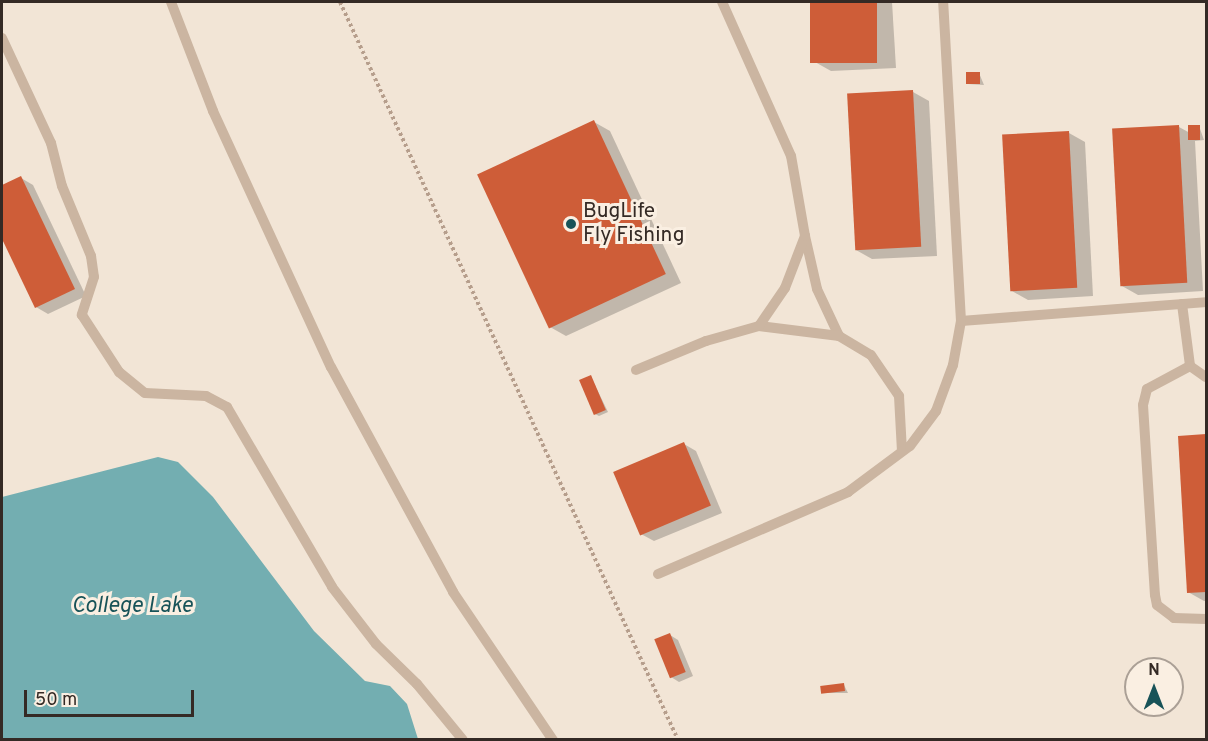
<!DOCTYPE html>
<style>
body{margin:0}
#map{position:relative;width:1208px;height:741px;overflow:hidden;background:#f2e5d6;font-family:Overpass,sans-serif}
div>[style]{position:absolute}
[style*='--x']{left:calc(var(--x)*1px);top:calc(var(--y)*1px);width:calc(var(--w)*1px);rotate:calc(var(--a)*1deg)}
.water>*{inset:0;background:#73aeb1}
.shadow>*{inset:0;background:#0003}
.building>*{inset:0;background:#ce5d38;transform-origin:0 0}
.path>*{height:4px;margin-top:-2px;transform-origin:0;background:repeating-linear-gradient(90deg,#b69e8c 0 3px,transparent 0 6px)}
.service>*{height:10px;margin:-5px;padding:0 5px;transform-origin:5px;border-radius:5px;background:#cbb5a1}
.dots>*{width:16px;height:16px;translate:-50% -50%;box-sizing:border-box;border:3px solid #faefe2;border-radius:50%}
span{translate:-50% -50%;white-space:nowrap;text-align:center;line-height:1.15;-webkit-text-stroke:6px #faefe2;paint-order:stroke}
.poi-label{font-size:21px;color:#342a25}
.left{translate:0 -50%;text-align:left}
.water-label{font-size:22px;color:#185358;font-style:italic}
.frame{position:absolute;inset:0;border:3px solid #342a25;pointer-events:none}
.north{position:absolute;left:1124px;top:657px;width:60px;height:60px;box-sizing:border-box;background:#faefe2;border:2px solid #aba096;border-radius:50%;rotate:0deg;font-size:16px;font-weight:700;line-height:24px;text-align:center;color:#342a25}
.north::after{content:'';display:block;margin:auto;width:21px;height:27px;background:#185358;clip-path:polygon(50% 0,100% 100%,50% 72%,0 100%)}
.scale{position:absolute;left:24px;top:690px;width:170px;height:27px;box-sizing:border-box;border:3px solid #342a25;border-top:0;padding-left:8px;font-size:18px;line-height:21px;white-space:nowrap;color:#342a25;-webkit-text-stroke:4px #faefe2;paint-order:stroke}
</style>
<div id="map">
<div class="water">
<div style="clip-path:polygon(158px 457px,178px 462px,213px 497px,314px 631px,365px 681px,390px 686px,407px 704px,418px 739px,2px 739px,2px 497px)"></div>
</div>
<div class="shadow">
<div style="clip-path:polygon(812px 2px,892px 2px,896px 68px,831px 71px,815px 62px)"></div>
<div style="clip-path:polygon(979px 73px,984px 85px,968px 84px)"></div>
<div style="clip-path:polygon(913px 92px,929px 101px,937px 256px,872px 259px,856px 250px)"></div>
<div style="clip-path:polygon(594px 122px,610px 131px,681px 283px,566px 336px,550px 327px)"></div>
<div style="clip-path:polygon(1199px 126px,1204px 140px,1195px 141px,1203px 291px,1138px 295px,1122px 286px,1179px 127px,1190px 133px)"></div>
<div style="clip-path:polygon(1069px 133px,1085px 142px,1093px 296px,1028px 300px,1012px 291px)"></div>
<div style="clip-path:polygon(21px 178px,33px 185px,86px 296px,48px 314px,36px 307px,2px 236px,2px 187px)"></div>
<div style="clip-path:polygon(591px 377px,608px 412px,599px 416px,595px 414px)"></div>
<div style="clip-path:polygon(1206px 436px,1206px 601px,1204px 601px,1188px 592px,1180px 437px)"></div>
<div style="clip-path:polygon(684px 444px,696px 451px,722px 513px,654px 541px,641px 534px)"></div>
<div style="clip-path:polygon(670px 635px,678px 640px,693px 676px,679px 682px,671px 677px)"></div>
<div style="clip-path:polygon(844px 685px,848px 693px,822px 693px)"></div>
</div>
<div class="building">
<div style="left:810px;top:2px;width:67px;height:61px"></div>
<div style="left:966px;top:72px;width:14px;height:12px"></div>
<div style="left:913px;top:90px;width:157px;height:66px;rotate:87deg"></div>
<div style="left:594px;top:120px;width:170px;height:129px;rotate:65deg"></div>
<div style="left:1179px;top:125px;width:158px;height:67px;rotate:87deg"></div>
<div style="left:1188px;top:125px;width:12px;height:15px"></div>
<div style="left:1069px;top:131px;width:157px;height:67px;rotate:87deg"></div>
<div style="clip-path:polygon(21px 176px,75px 289px,35px 308px,2px 239px,2px 185px)"></div>
<div style="left:591px;top:375px;width:38px;height:13px;rotate:67deg"></div>
<div style="clip-path:polygon(1206px 434px,1206px 592px,1187px 593px,1178px 436px)"></div>
<div style="left:684px;top:442px;width:69px;height:77px;rotate:67deg"></div>
<div style="left:670px;top:633px;width:42px;height:17px;rotate:68deg"></div>
<div style="left:844px;top:683px;width:8px;height:24px;rotate:83deg"></div>
</div>
<div class="path">
<div style="--x:340;--y:2;--w:812;--a:65.39"></div>
</div>
<div class="service">
<div style="--x:171;--y:2;--w:117;--a:68.9"></div>
<div style="--x:213;--y:111;--w:282;--a:65.3"></div>
<div style="--x:331;--y:367;--w:256;--a:61.5"></div>
<div style="--x:453;--y:592;--w:179;--a:56"></div>
<div style="--x:2;--y:38;--w:116;--a:65"></div>
<div style="--x:51;--y:143;--w:44;--a:75.7"></div>
<div style="--x:62;--y:186;--w:76;--a:67.5"></div>
<div style="--x:91;--y:256;--w:21;--a:82"></div>
<div style="--x:94;--y:277;--w:40;--a:108"></div>
<div style="--x:82;--y:315;--w:68;--a:57"></div>
<div style="--x:119;--y:372;--w:33;--a:39"></div>
<div style="--x:145;--y:393;--w:61;--a:2.8"></div>
<div style="--x:206;--y:396;--w:24;--a:28"></div>
<div style="--x:227;--y:407;--w:208;--a:59.7"></div>
<div style="--x:332;--y:587;--w:72;--a:52.3"></div>
<div style="--x:376;--y:644;--w:57;--a:44.3"></div>
<div style="--x:417;--y:684;--w:72;--a:50.6"></div>
<div style="--x:805;--y:236;--w:54;--a:77.2"></div>
<div style="--x:817;--y:289;--w:52;--a:64.9"></div>
<div style="--x:839;--y:336;--w:37;--a:31"></div>
<div style="--x:871;--y:355;--w:50;--a:55.7"></div>
<div style="--x:899;--y:396;--w:55;--a:86.9"></div>
<div style="--x:1182;--y:304;--w:63;--a:82.6"></div>
<div style="--x:1190;--y:366;--w:49;--a:151.9"></div>
<div style="--x:1147;--y:389;--w:16;--a:104"></div>
<div style="--x:1143;--y:405;--w:190;--a:86.4"></div>
<div style="--x:1155;--y:595;--w:10;--a:79"></div>
<div style="--x:1157;--y:605;--w:21;--a:37"></div>
<div style="--x:1174;--y:618;--w:32;--a:2"></div>
<div style="--x:961;--y:321;--w:246;--a:-4.4"></div>
<div style="--x:759;--y:326;--w:81;--a:7.1"></div>
<div style="--x:1190;--y:366;--w:19;--a:35"></div>
<div style="--x:636;--y:370;--w:76;--a:-22.5"></div>
<div style="--x:706;--y:341;--w:55;--a:-15.8"></div>
<div style="--x:759;--y:326;--w:46;--a:-55.6"></div>
<div style="--x:785;--y:288;--w:56;--a:-69"></div>
<div style="--x:805;--y:236;--w:81;--a:-99.9"></div>
<div style="--x:791;--y:156;--w:169;--a:-114.1"></div>
<div style="--x:658;--y:574;--w:207;--a:-23.3"></div>
<div style="--x:848;--y:492;--w:77;--a:-36.6"></div>
<div style="--x:910;--y:446;--w:44;--a:-53.4"></div>
<div style="--x:936;--y:411;--w:49;--a:-69.7"></div>
<div style="--x:953;--y:365;--w:45;--a:-79.7"></div>
<div style="--x:961;--y:321;--w:320;--a:-93.2"></div>
</div>
<div class="dots">
<div style="left:571px;top:224px;background:#185358"></div>
</div>
<div class="poi-label">
<span class="left" style="left:583px;top:224px">BugLife<br>Fly Fishing</span>
</div>
<div class="water-label">
<span style="left:132px;top:607px">College Lake</span>
</div>
<div class="frame"></div>
<div class="north">N</div>
<div class="scale">50 m</div>
</div>
